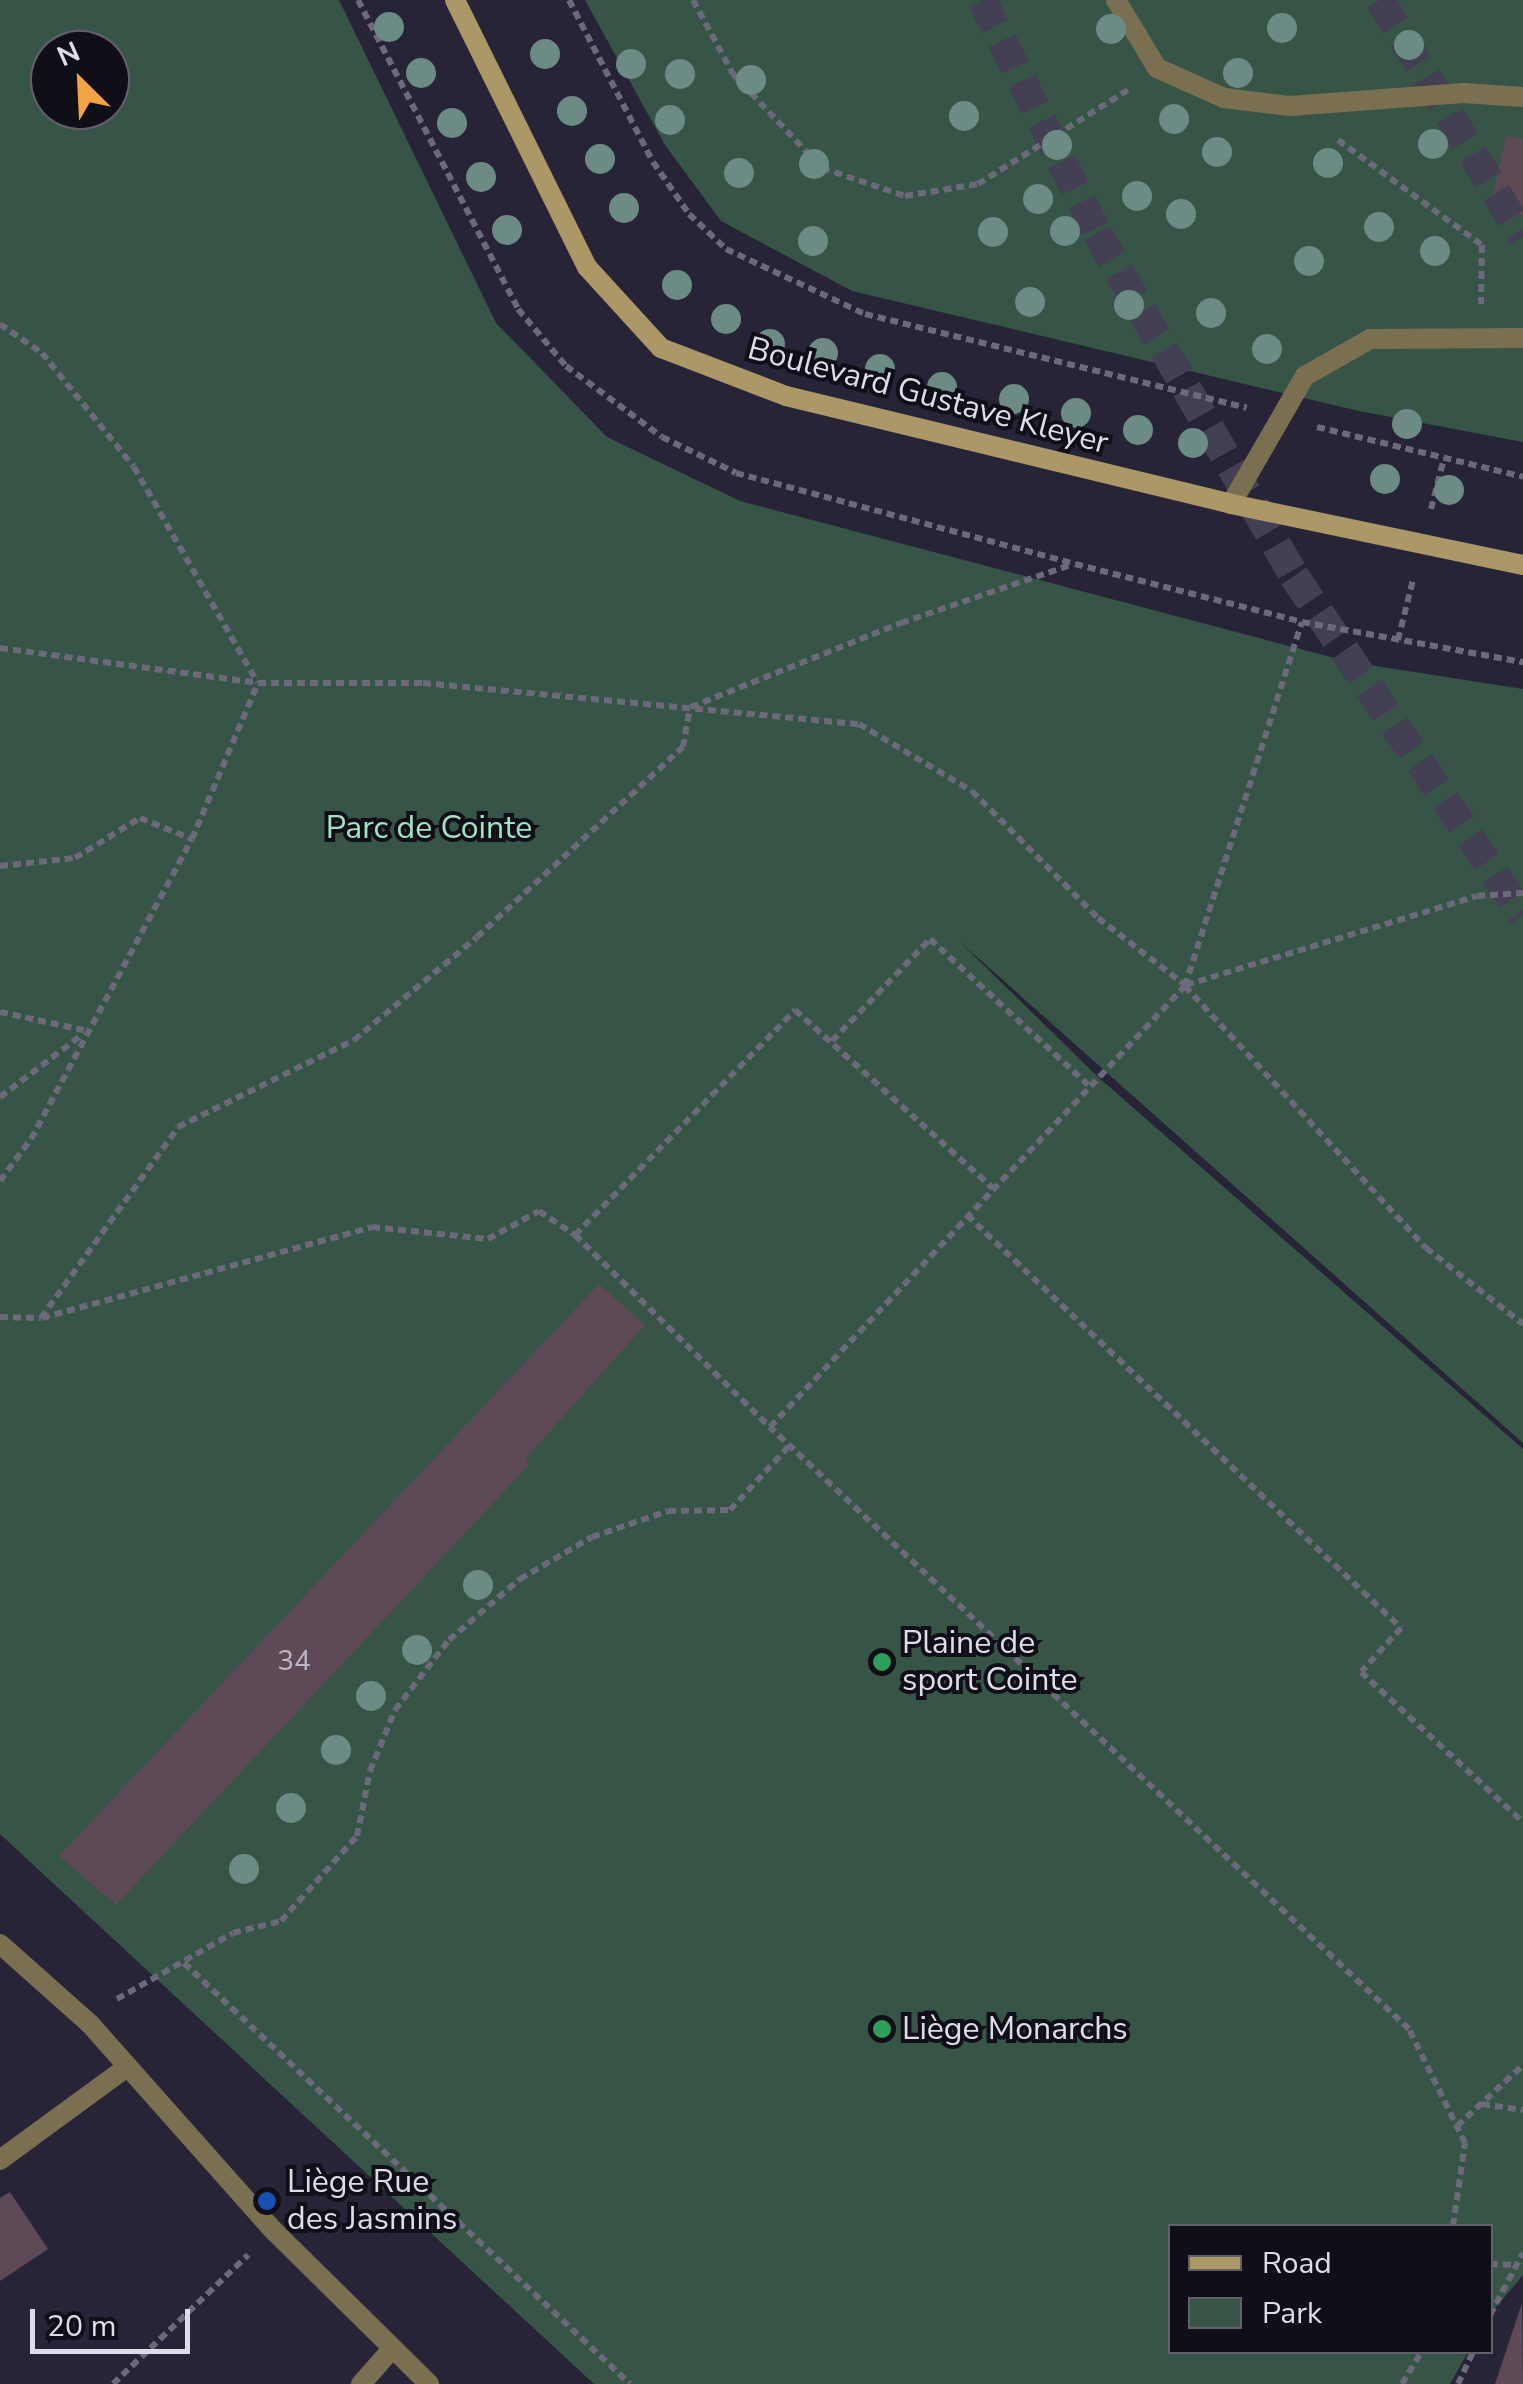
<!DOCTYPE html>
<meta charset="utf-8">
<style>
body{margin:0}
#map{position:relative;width:1523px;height:2384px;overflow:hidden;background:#272437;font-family:"Nunito Sans",sans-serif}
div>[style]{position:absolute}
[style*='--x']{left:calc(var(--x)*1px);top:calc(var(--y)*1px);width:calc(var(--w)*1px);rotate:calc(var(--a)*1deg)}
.green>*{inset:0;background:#375547}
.building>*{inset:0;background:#5e4957}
.highway-tunnel>*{height:30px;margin-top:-15px;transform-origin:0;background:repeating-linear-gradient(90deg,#424052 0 30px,transparent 0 45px)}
.path>*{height:6px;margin-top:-3px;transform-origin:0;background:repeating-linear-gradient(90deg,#6c697a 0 8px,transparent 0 13px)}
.lane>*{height:20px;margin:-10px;padding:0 10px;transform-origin:10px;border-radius:10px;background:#7b6f51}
.street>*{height:20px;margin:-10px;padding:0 10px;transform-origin:10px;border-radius:10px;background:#7b6f51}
.secondary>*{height:20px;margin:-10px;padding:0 10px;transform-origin:10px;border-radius:10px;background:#ab9866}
.trees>*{width:30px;height:30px;margin:-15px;border-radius:50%;background:#6c8b84}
.dots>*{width:28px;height:28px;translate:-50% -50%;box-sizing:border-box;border:5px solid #100f17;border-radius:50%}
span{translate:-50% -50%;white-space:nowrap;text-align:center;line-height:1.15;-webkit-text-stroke:8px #100f17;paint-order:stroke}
.number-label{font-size:28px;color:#bdb7c4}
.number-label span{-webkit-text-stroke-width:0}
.street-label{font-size:32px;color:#dddce8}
.park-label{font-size:32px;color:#a4e0c3}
.poi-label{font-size:32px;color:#dddce8}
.left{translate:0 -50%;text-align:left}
.legend{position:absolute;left:1168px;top:2224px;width:325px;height:130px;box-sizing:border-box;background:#100f17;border:2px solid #62616b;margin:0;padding:12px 18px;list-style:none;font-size:30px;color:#dddce8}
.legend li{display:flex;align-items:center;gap:20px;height:50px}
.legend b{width:50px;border:2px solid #62616b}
.north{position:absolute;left:30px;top:30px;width:100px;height:100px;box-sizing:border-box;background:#100f17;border:2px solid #62616b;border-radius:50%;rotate:336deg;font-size:28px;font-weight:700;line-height:40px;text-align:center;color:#dddce8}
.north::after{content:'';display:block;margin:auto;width:35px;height:45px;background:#f4a443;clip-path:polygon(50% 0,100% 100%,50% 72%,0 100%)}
.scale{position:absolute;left:30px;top:2309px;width:160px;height:45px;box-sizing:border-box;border:5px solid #dddce8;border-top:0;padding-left:12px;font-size:30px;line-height:35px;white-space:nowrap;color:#dddce8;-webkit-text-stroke:8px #100f17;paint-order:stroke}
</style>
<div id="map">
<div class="green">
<div style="clip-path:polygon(evenodd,0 0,339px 0,496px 323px,607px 437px,740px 501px,1350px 662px,1523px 689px,1523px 1443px,959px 941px,1097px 1076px,1523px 1449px,1523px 2275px,1491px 2313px,1490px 2226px,1170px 2226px,1170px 2352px,1468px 2352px,1450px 2384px,594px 2384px,0 1834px,0 0,50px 50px,110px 50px,110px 110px,50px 110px,50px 50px)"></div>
<div style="clip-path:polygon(585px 0,1523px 0,1523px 442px,1359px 411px,852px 291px,721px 221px,665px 145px)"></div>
</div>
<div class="building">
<div style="clip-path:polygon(1506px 136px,1523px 139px,1523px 215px,1490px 209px)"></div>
<div style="clip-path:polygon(599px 1284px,645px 1325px,526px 1458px,528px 1466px,116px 1905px,59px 1856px)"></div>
<div style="clip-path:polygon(10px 2192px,48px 2249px,0 2281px,0 2198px)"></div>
<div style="clip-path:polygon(1522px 2303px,1523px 2384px,1495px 2384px)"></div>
</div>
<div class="highway-tunnel">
<div style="--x:982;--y:0;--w:260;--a:63.7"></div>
<div style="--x:1097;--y:233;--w:396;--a:60.1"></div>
<div style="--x:1294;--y:576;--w:410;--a:56"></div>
<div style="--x:1380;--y:0;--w:277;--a:58.9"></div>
</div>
<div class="path">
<div style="--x:358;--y:0;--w:348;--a:62.6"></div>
<div style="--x:518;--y:309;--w:75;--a:49.9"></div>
<div style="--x:566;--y:366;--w:119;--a:36.5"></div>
<div style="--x:662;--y:437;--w:82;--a:25.9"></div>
<div style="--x:736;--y:473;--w:351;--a:15"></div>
<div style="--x:1075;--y:564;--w:234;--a:14.3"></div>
<div style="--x:1302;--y:622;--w:225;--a:10.3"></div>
<div style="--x:569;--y:0;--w:182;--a:62.6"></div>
<div style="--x:653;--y:162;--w:63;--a:55.3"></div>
<div style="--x:689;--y:214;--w:51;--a:43.4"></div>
<div style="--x:726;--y:249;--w:153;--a:25.1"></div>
<div style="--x:865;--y:314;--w:393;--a:13.8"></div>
<div style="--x:693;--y:0;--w:84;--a:61.6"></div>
<div style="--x:733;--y:74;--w:129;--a:46.6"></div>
<div style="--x:822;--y:168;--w:88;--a:18.6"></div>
<div style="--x:905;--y:196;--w:74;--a:-9.3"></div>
<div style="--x:978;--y:184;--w:177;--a:-32.1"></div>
<div style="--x:1338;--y:140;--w:178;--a:36.1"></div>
<div style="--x:1482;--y:245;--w:59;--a:91"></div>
<div style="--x:0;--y:324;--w:51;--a:34.6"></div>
<div style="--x:42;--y:353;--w:146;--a:51.1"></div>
<div style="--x:134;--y:467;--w:248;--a:60.2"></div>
<div style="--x:1317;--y:427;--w:212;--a:13.6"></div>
<div style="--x:1431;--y:509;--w:49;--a:-75.7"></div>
<div style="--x:1398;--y:640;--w:62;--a:-76"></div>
<div style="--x:0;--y:648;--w:260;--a:7.7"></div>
<div style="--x:258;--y:683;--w:165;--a:0"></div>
<div style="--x:423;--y:683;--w:438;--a:5.4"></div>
<div style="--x:859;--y:724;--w:131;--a:30.7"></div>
<div style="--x:972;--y:791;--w:179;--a:45.2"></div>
<div style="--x:1098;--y:918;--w:110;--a:37.6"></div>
<div style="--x:691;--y:707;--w:226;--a:-21.8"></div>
<div style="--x:901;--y:623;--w:182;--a:-18.9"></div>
<div style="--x:0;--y:866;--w:75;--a:-6.1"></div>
<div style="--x:75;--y:858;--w:76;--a:-31.6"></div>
<div style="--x:140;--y:818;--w:56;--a:22"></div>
<div style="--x:1186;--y:985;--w:304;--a:-17"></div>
<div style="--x:1477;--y:896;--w:46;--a:-3.7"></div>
<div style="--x:1185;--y:986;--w:382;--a:-72.2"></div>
<div style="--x:0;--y:1012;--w:90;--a:12.2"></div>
<div style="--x:832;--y:1041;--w:141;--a:-46.1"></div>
<div style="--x:930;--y:939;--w:215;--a:42.7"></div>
<div style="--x:0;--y:1097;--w:104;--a:-37.2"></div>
<div style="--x:0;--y:1181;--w:52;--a:-53.6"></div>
<div style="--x:31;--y:1139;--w:340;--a:-61.8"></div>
<div style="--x:192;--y:839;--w:169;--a:-67.1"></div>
<div style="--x:967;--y:1215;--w:599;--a:43.58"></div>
<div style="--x:1401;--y:1628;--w:59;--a:132.3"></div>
<div style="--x:1361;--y:1672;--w:221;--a:42.8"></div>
<div style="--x:575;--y:1235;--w:315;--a:-45.6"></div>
<div style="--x:795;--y:1010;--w:266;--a:42"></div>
<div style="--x:0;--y:1317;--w:41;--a:1.4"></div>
<div style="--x:41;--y:1318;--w:235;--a:-54.3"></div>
<div style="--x:178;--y:1127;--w:196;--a:-26.3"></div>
<div style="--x:354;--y:1040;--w:160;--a:-39.9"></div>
<div style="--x:477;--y:937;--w:280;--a:-42.7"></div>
<div style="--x:683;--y:747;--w:40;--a:-80"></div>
<div style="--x:42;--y:1318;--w:342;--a:-15.4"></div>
<div style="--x:372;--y:1227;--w:117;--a:5.9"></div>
<div style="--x:488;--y:1239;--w:58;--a:-28.8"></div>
<div style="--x:539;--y:1211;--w:43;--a:33.7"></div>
<div style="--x:575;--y:1235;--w:274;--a:44.6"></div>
<div style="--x:184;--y:1963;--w:613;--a:43.35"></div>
<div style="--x:117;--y:1999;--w:133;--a:-29.6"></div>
<div style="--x:233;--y:1933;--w:49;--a:-14"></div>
<div style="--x:281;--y:1921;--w:114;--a:-48.2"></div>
<div style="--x:357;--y:1836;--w:66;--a:-78.7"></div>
<div style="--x:370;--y:1771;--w:66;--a:-67.7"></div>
<div style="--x:395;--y:1710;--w:88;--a:-52.4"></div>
<div style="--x:449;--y:1640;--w:94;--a:-40.7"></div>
<div style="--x:520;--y:1579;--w:83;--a:-30.3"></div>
<div style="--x:592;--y:1537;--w:80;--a:-18.9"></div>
<div style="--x:668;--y:1511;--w:62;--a:-0.9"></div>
<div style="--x:730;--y:1510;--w:86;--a:-47.4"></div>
<div style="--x:1482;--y:2104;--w:41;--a:8.3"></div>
<div style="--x:1457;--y:2126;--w:90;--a:-42.7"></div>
<div style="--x:1453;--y:2226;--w:84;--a:-81.8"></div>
<div style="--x:1465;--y:2143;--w:127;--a:-116.2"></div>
<div style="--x:1409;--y:2029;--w:878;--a:-136.71"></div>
<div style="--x:770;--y:1427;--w:606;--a:-46.74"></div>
<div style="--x:1185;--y:986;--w:356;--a:47.4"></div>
<div style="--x:1426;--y:1248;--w:123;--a:38.1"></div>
<div style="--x:1490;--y:2264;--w:24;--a:2"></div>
<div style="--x:1490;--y:2315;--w:70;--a:-62"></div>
<div style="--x:113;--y:2384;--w:187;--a:-43.7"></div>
<div style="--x:1402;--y:2384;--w:37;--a:-59"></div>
<div style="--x:1458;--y:2384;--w:35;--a:-65"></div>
</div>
<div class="lane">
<div style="--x:1116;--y:0;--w:79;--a:58.9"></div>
<div style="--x:1157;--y:68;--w:73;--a:24.1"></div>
<div style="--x:1224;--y:98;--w:66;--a:6.9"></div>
<div style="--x:1290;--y:106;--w:174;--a:-4.3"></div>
<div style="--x:1464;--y:93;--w:59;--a:3.9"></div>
<div style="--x:1231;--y:504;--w:148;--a:-60"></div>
<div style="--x:1305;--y:376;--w:75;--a:-29.6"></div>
<div style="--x:1370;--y:339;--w:153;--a:-0.4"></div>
</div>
<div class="street">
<div style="--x:0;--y:1944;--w:120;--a:41.6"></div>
<div style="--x:90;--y:2024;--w:277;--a:48.4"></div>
<div style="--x:274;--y:2231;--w:218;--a:44.6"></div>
<div style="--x:0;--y:2160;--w:157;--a:-36.2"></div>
<div style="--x:361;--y:2384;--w:45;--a:-48.6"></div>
</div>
<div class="secondary">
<div style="--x:455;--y:0;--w:298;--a:63.7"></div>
<div style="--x:587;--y:267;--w:110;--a:47.6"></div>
<div style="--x:661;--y:348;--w:134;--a:21"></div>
<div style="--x:786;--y:396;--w:458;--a:13.6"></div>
<div style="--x:1231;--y:504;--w:298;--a:11.8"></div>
</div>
<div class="trees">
<div style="left:389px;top:27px"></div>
<div style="left:1282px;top:28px"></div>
<div style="left:1111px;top:29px"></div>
<div style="left:1409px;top:45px"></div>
<div style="left:545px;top:54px"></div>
<div style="left:631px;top:64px"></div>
<div style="left:421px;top:73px"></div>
<div style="left:1238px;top:73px"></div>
<div style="left:680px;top:74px"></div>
<div style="left:751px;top:80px"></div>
<div style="left:572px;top:111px"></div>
<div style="left:964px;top:116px"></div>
<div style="left:1174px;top:119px"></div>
<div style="left:670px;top:120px"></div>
<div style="left:452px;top:123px"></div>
<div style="left:1433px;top:144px"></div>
<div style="left:1057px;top:145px"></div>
<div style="left:1217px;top:152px"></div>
<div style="left:600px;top:159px"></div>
<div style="left:1328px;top:163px"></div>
<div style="left:814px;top:164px"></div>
<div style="left:739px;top:173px"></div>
<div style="left:481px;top:177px"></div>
<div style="left:1137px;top:196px"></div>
<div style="left:1038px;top:199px"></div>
<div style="left:624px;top:208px"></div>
<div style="left:1181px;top:214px"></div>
<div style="left:1379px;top:227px"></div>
<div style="left:507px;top:230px"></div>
<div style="left:1065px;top:231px"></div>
<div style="left:993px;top:232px"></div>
<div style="left:813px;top:241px"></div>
<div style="left:1435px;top:251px"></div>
<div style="left:1309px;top:261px"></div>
<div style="left:677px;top:285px"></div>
<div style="left:1030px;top:302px"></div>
<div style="left:1129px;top:305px"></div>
<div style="left:1211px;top:313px"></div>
<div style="left:726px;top:319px"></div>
<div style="left:770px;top:344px"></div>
<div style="left:1267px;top:349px"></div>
<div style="left:823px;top:353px"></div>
<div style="left:880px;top:369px"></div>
<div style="left:942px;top:387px"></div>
<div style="left:1014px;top:399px"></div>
<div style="left:1076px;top:413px"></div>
<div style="left:1407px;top:424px"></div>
<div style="left:1138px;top:430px"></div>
<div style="left:1193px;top:443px"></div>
<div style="left:1385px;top:479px"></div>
<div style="left:1449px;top:490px"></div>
<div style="left:478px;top:1585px"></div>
<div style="left:417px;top:1650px"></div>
<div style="left:371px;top:1696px"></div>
<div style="left:336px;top:1750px"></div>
<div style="left:291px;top:1808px"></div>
<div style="left:244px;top:1869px"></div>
</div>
<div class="dots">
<div style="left:882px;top:1662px;background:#2e9e5b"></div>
<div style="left:882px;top:2029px;background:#2e9e5b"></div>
<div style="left:267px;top:2201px;background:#1a4fb4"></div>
</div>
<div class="number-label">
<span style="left:294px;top:1661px">34</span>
</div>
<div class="street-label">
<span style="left:928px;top:396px;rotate:15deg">Boulevard Gustave Kleyer</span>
</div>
<div class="park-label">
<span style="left:429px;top:828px">Parc de Cointe</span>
</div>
<div class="poi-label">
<span class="left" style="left:902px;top:1662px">Plaine de<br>sport Cointe</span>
<span class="left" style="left:902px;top:2029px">Liège Monarchs</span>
<span class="left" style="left:287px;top:2201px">Liège Rue<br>des Jasmins</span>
</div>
<ul class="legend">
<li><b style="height:12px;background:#ab9866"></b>Road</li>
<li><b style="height:28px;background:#375547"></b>Park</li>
</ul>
<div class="north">N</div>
<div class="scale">20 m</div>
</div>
